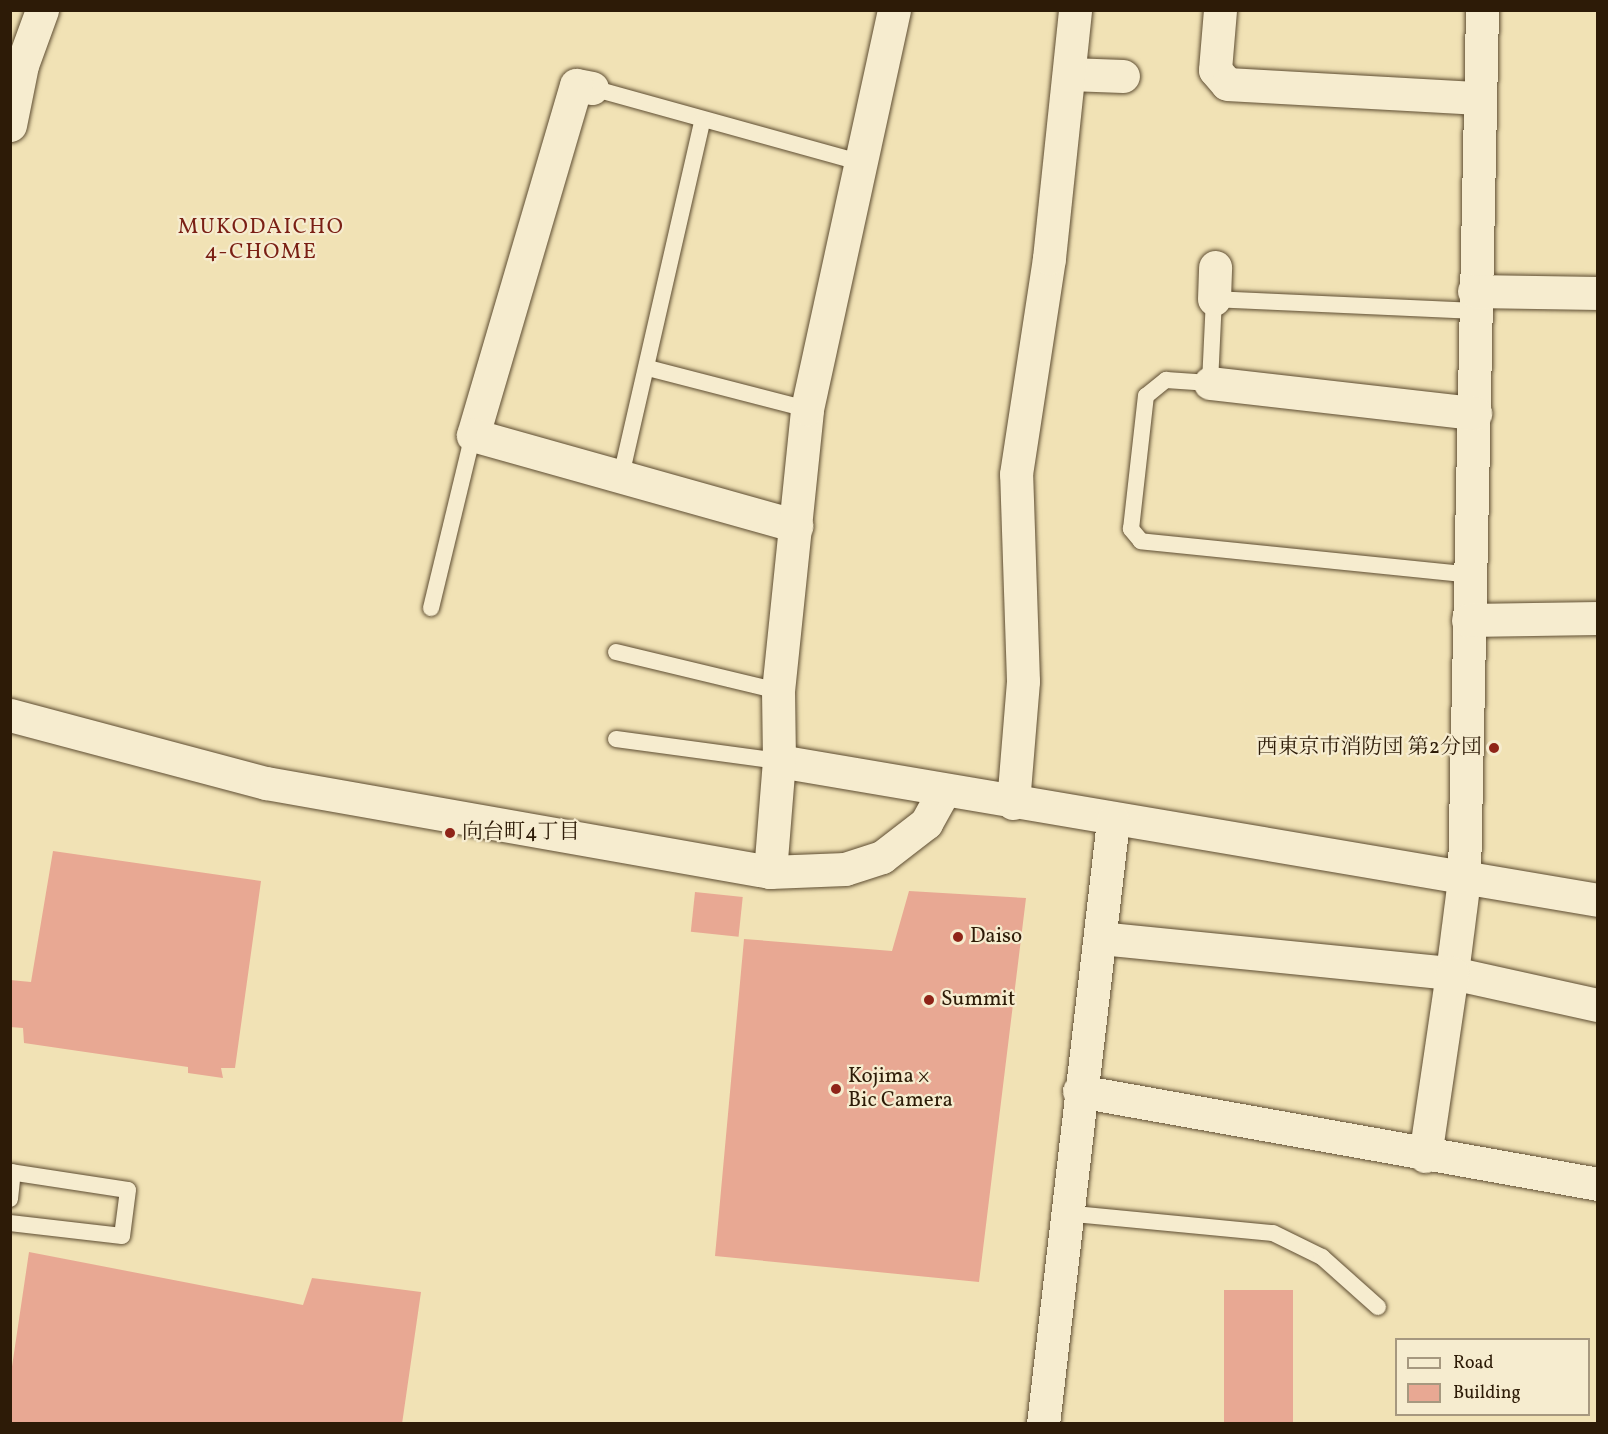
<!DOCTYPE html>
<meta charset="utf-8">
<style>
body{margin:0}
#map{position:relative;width:1608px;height:1434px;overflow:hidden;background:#f1e2b5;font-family:Vollkorn,"Noto Serif JP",serif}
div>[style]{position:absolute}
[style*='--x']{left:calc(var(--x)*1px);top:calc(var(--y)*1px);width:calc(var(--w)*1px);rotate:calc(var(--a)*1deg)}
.building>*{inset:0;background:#e8a893;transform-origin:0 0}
.roads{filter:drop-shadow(0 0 2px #5e4d32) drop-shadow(0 0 2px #5e4d32)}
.lane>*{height:16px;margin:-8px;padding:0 8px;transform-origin:8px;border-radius:8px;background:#f6eccf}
.street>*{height:33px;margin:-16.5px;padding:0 16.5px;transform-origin:16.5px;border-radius:16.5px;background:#f6eccf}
.dots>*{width:16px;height:16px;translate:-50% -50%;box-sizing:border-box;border:3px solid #f6eccf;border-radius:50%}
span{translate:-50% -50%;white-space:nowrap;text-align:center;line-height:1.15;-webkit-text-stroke:4.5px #f6eccf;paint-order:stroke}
.poi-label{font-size:21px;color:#2d1b07}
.right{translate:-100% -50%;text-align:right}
.left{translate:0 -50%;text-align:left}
.neighbourhood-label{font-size:22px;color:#7a1f14;letter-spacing:1.5px}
.frame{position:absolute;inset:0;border:12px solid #2d1b07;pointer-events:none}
.legend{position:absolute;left:1395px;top:1338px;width:195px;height:78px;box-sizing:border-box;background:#f6eccf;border:2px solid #a6987f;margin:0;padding:8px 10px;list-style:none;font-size:18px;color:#2d1b07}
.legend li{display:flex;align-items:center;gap:12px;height:30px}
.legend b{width:30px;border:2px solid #a6987f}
</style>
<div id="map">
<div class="building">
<div style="clip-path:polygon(53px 851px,261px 881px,235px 1068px,221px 1068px,223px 1078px,188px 1073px,188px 1067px,24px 1043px,23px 1028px,10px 1027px,10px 980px,31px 982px)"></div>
<div style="clip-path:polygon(909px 891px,1026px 898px,979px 1282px,715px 1256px,744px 939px,892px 951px)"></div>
<div style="left:695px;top:892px;width:48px;height:40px;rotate:6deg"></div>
<div style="clip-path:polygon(29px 1252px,303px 1305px,312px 1278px,421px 1292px,402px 1424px,10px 1424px,10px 1380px)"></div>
<div style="left:1224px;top:1290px;width:69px;height:134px"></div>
</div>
<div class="roads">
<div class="lane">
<div style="--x:592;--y:88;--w:277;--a:15.5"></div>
<div style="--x:648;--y:368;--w:164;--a:14.5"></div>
<div style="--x:621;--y:476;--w:364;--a:-77.1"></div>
<div style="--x:1473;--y:575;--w:334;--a:-174.2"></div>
<div style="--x:1141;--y:541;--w:16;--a:-130"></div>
<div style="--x:1131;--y:529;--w:134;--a:-83.6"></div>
<div style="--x:1146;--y:396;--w:26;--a:-39"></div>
<div style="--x:1166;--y:380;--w:44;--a:3.9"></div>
<div style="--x:1210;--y:383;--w:84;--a:-87.3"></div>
<div style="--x:1214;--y:299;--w:260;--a:2.6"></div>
<div style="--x:431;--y:608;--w:178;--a:-76.4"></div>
<div style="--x:616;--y:652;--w:167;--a:13.5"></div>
<div style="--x:616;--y:739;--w:164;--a:7.7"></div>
<div style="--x:10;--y:1172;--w:119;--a:8.7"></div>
<div style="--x:128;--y:1190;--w:46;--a:97.4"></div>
<div style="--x:122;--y:1236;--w:113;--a:-173.4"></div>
<div style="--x:10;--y:1199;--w:27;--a:-84"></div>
<div style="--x:1064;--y:1213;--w:210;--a:5.5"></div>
<div style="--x:1273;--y:1233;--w:55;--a:26.1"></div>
<div style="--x:1322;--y:1257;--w:75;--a:41.8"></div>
</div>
<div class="street">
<div style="--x:1220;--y:10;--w:60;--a:94.8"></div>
<div style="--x:1215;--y:70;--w:18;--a:49"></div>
<div style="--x:1227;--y:84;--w:253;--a:3.2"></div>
<div style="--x:1482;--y:10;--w:869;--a:91.19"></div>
<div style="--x:1464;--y:879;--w:95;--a:97.3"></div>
<div style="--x:1452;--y:973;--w:149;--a:12.4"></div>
<div style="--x:1069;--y:74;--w:54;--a:2.1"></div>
<div style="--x:592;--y:88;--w:16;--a:-169"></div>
<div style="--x:576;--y:85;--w:365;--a:106.4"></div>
<div style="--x:473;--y:435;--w:336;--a:15.7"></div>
<div style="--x:10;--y:125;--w:61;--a:-78.7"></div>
<div style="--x:22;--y:65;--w:59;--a:-70"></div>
<div style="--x:1474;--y:291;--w:124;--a:0.9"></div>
<div style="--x:1214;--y:299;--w:32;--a:-88"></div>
<div style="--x:1210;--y:383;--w:267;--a:6.5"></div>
<div style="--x:1468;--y:620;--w:130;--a:-0.9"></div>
<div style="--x:10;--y:715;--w:265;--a:14.9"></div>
<div style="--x:266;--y:783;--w:512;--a:10.01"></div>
<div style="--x:770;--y:872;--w:75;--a:-2.3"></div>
<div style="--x:845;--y:869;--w:39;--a:-18"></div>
<div style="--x:882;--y:857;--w:56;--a:-37.7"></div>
<div style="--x:926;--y:823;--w:37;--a:-61"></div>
<div style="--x:779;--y:761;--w:831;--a:9.63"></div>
<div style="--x:1013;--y:803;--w:122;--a:-85.3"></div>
<div style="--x:1023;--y:681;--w:207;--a:-91.9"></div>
<div style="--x:1016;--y:474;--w:219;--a:-81.3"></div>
<div style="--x:1049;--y:258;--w:249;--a:-84"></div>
<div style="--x:770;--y:872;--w:111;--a:-85.4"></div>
<div style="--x:779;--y:761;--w:70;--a:-90.8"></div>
<div style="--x:778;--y:691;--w:283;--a:-84.1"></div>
<div style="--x:807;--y:409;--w:408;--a:-77.7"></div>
<div style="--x:1100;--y:938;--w:354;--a:5.7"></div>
<div style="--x:1452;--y:973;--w:185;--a:98.4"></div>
<div style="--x:1079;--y:1091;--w:527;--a:10.16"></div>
<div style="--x:1043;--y:1424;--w:607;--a:-83.38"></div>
</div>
</div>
<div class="dots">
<div style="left:1494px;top:748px;background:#8f2418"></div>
<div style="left:450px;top:833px;background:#8f2418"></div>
<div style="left:958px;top:937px;background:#8f2418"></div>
<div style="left:929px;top:1000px;background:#8f2418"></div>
<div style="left:836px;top:1089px;background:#8f2418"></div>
</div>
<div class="poi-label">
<span class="right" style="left:1482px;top:748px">西東京市消防団 第2分団</span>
<span class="left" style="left:462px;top:833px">向台町4丁目</span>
<span class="left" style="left:970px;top:937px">Daiso</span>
<span class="left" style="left:941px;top:1000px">Summit</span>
<span class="left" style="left:848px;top:1089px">Kojima ×<br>Bic Camera</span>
</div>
<div class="neighbourhood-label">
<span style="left:261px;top:240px">MUKODAICHO<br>4-CHOME</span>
</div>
<div class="frame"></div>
<ul class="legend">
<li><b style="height:8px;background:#f6eccf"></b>Road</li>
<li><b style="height:16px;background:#e8a893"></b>Building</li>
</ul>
</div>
